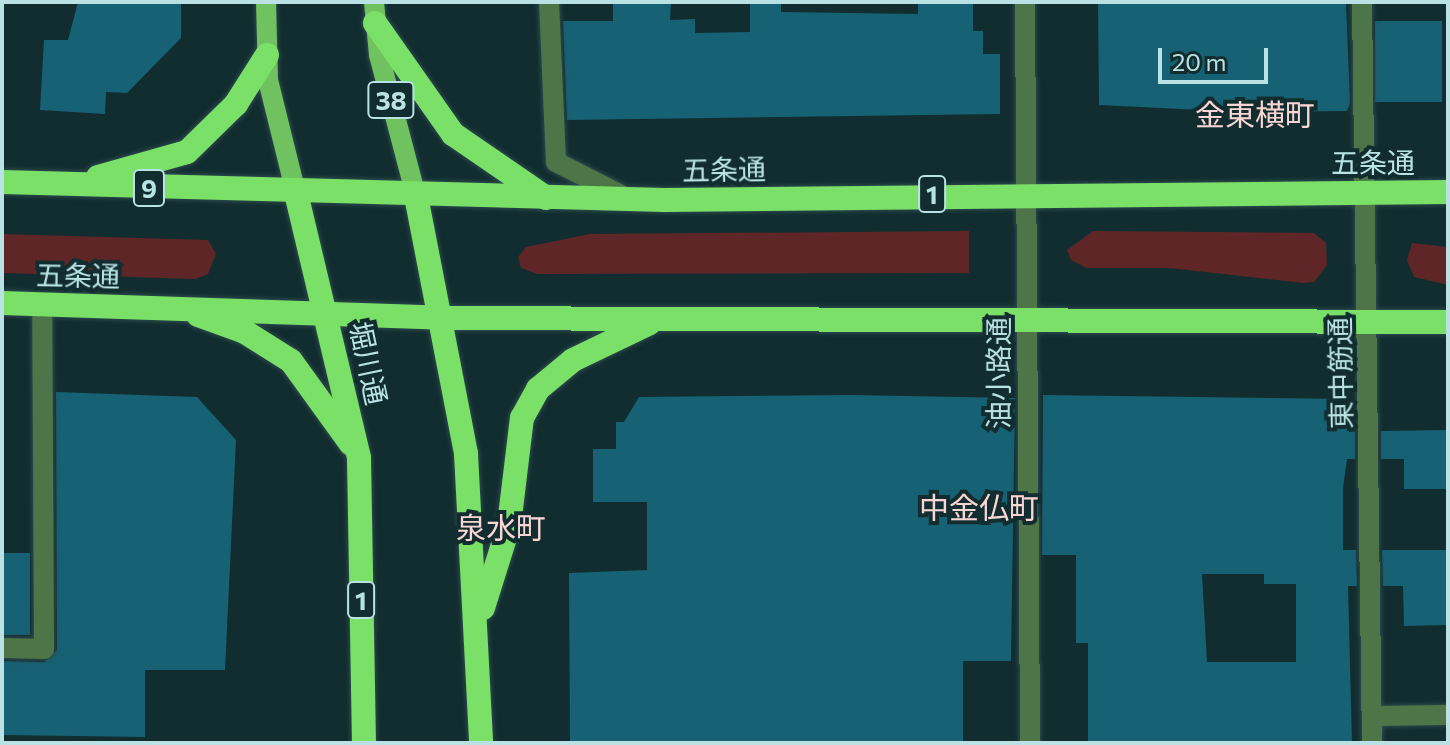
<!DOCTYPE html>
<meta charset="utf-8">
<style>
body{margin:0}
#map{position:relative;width:1450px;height:745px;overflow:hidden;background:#112d2f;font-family:Commissioner,"Noto Sans JP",sans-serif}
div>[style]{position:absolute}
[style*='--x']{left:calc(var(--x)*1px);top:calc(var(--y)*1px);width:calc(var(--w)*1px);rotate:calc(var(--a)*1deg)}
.green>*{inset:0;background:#5f2628}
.building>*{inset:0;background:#176174;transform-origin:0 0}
.roads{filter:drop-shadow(0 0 2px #2c4a4c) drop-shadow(0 0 2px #2c4a4c)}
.minor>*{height:20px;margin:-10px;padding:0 10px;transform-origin:10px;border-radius:10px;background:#4e7547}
.major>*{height:20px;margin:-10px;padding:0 10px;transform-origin:10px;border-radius:10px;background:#6fc25f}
.highway>*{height:24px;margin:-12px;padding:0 12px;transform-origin:12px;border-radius:12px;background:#7be067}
span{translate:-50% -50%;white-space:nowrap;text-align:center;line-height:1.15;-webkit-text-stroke:8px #112d2f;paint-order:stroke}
.shield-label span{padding:2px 6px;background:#112d2f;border:2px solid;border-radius:6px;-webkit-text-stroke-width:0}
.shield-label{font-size:26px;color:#bae2e4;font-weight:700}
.street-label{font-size:28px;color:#bae2e4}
.neighbourhood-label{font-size:30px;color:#f9d5d4}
.frame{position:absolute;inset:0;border:4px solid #bae2e4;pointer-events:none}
.scale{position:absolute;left:1158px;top:48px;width:110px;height:36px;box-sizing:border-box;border:4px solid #bae2e4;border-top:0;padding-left:10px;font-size:24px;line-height:28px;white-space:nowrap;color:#bae2e4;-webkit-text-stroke:6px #112d2f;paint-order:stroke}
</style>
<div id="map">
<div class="green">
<div style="clip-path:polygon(969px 231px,969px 273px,537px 274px,521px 268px,518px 257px,526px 247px,590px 234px)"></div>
<div style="clip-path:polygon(1093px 231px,1314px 233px,1326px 243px,1327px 265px,1314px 282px,1303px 283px,1170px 268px,1086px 268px,1071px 260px,1067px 250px)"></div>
<div style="clip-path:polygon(2px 234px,208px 240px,216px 254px,208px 274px,195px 279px,2px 273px)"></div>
<div style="clip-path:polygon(1412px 243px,1448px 247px,1448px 285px,1414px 277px,1407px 260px)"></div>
</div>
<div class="building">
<div style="clip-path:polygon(78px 2px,181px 2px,181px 38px,127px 93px,106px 92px,105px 114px,40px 110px,44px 40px,68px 40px)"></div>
<div style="clip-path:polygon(613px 2px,671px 2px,670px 20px,695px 19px,695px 33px,750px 32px,750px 2px,781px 2px,781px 12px,918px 14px,918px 2px,973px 2px,973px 31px,983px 31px,983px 54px,1000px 54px,1000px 114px,567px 120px,563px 21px,613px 21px)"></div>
<div style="clip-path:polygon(1098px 2px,1346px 2px,1350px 103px,1347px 111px,1243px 112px,1099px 105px)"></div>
<div style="left:1375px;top:21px;width:67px;height:81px"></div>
<div style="clip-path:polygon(56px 392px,197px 397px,236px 440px,225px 670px,145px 670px,145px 737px,2px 735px,2px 661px,44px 662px,57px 650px)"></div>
<div style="clip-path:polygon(852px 395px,1015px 398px,1011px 661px,963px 661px,963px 743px,570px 743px,569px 573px,647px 570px,647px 502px,593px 502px,593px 449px,616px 449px,616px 422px,624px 422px,639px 397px)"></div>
<div style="clip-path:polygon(evenodd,1043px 395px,1347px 399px,1347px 431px,1355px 431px,1355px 459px,1347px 459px,1343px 488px,1343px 550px,1356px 550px,1357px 586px,1348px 586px,1352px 743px,1088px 743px,1088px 643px,1076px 643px,1076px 555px,1042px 555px,1043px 395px,1202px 574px,1264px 574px,1264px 584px,1296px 584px,1296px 662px,1207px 662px,1202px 574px)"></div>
<div style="clip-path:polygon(1448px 430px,1448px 489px,1404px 489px,1404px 459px,1381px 459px,1381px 431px)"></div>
<div style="clip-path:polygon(1382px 550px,1448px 550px,1448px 625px,1404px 626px,1403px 586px,1383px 586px)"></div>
<div style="left:2px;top:553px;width:28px;height:82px"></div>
</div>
<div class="roads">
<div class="minor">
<div style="--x:549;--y:2;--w:160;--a:87.5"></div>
<div style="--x:556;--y:162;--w:75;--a:26.9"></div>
<div style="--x:1025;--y:2;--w:741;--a:89.61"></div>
<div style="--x:1362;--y:2;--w:741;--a:89.23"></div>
<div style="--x:2;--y:648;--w:42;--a:1.4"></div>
<div style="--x:44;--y:649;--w:345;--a:-90.3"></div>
<div style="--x:1372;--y:716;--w:76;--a:-0.8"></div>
</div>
<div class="major">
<div style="--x:266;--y:2;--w:78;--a:88.5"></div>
<div style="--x:268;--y:80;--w:116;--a:76.1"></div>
<div style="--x:374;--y:2;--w:53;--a:84.6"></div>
<div style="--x:379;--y:55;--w:146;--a:75.3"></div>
</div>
<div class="highway">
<div style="--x:375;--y:23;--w:136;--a:54.9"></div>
<div style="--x:453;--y:134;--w:113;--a:34.5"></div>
<div style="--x:98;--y:177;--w:92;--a:-15.7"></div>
<div style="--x:187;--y:152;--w:69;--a:-44.4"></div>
<div style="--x:236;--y:104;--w:58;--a:-57.7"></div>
<div style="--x:2;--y:182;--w:663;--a:1.56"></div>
<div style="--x:665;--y:200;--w:783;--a:-0.59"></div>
<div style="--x:296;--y:193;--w:272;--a:76.6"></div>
<div style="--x:359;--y:458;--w:285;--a:89"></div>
<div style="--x:416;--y:196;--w:263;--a:79"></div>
<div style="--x:466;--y:454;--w:289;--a:87"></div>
<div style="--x:2;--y:303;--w:442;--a:1.9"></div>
<div style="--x:444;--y:318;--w:1004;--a:0.23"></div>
<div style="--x:198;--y:315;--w:50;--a:19.9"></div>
<div style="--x:245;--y:332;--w:54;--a:32.2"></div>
<div style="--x:291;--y:361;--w:102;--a:54.1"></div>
<div style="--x:483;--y:608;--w:87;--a:-72.6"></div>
<div style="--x:509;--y:525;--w:108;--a:-83.1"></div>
<div style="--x:522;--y:418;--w:33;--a:-61"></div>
<div style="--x:538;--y:389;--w:45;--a:-39.6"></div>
<div style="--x:573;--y:360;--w:85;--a:-25.7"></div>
</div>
</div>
<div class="shield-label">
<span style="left:391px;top:100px">38</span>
<span style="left:149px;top:188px">9</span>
<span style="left:932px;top:194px">1</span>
<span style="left:361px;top:600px">1</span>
</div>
<div class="street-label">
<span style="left:1373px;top:162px">五条通</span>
<span style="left:724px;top:169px;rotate:-1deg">五条通</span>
<span style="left:78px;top:275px;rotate:1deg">五条通</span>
<span style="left:369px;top:363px;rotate:78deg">堀川通</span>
<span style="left:998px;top:373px;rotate:-90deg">油小路通</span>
<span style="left:1340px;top:373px;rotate:-91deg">東中筋通</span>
</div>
<div class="neighbourhood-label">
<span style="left:1255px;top:114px">金東横町</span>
<span style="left:979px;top:507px">中金仏町</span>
<span style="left:501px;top:527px">泉水町</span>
</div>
<div class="frame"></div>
<div class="scale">20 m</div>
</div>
